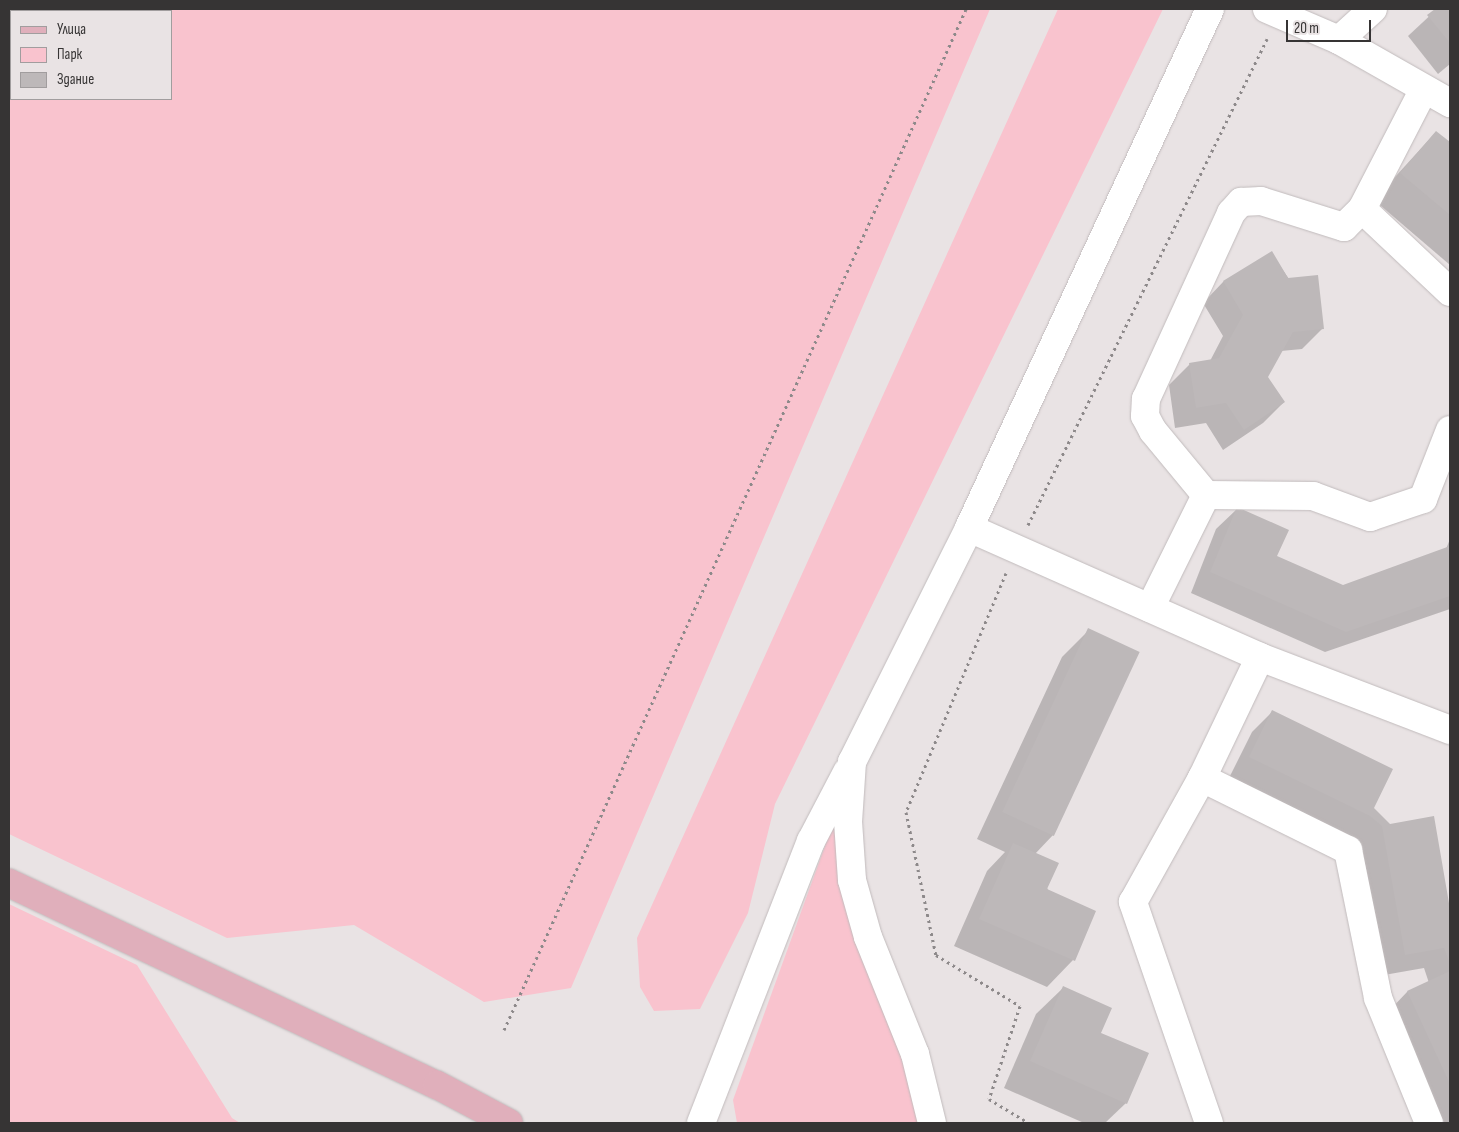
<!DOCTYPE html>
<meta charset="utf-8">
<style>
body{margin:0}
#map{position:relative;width:1459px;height:1132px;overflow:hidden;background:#e9e3e4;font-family:"Sofia Sans Condensed",sans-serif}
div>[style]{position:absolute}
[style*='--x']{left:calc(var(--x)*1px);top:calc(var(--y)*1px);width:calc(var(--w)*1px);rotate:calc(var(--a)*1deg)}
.green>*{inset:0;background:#f9c3ce}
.shadow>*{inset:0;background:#0003}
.building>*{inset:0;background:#bdb8b9;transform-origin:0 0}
.path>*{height:3px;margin-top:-1.5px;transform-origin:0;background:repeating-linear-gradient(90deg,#8d898a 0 2.5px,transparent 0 6.5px)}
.roads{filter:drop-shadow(0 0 1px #c1bbbc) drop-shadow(0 0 1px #c1bbbc)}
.minor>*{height:28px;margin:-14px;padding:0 14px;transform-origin:14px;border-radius:14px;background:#fff}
.major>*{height:28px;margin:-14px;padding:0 14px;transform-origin:14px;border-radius:14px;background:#e0afbb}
span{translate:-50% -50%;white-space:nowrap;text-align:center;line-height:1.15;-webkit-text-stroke:4px #e9e3e4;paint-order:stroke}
.frame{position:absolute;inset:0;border:10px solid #363434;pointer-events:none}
.legend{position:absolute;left:10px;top:10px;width:162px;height:90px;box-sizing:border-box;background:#e9e3e4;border:1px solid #a19d9e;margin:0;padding:6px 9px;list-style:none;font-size:15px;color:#363434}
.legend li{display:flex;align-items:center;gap:10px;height:25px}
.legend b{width:25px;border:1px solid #a19d9e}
.scale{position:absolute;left:1286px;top:20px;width:85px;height:22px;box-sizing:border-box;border:2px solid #363434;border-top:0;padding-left:6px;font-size:15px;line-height:18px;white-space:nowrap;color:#363434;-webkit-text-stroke:4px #e9e3e4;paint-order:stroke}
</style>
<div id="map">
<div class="green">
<div style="clip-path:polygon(evenodd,9px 9px,990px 9px,571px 988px,484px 1002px,354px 925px,227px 938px,9px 834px,9px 9px,11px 11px,171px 11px,171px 99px,11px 99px,11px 11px)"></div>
<div style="clip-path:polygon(1058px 9px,1163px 9px,775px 804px,748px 913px,700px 1009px,654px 1011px,640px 987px,637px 938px)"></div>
<div style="clip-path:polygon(834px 821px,932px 1123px,737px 1123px,733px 1100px)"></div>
<div style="clip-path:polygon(9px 904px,137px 965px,232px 1118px,240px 1123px,9px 1123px)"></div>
</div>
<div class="shadow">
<div style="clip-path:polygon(1437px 9px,1450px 9px,1450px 64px,1438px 74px,1408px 36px)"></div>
<div style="clip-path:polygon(1436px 132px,1450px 144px,1450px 265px,1374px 200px)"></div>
<div style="clip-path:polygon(1271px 253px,1323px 328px,1302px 349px,1281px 351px,1267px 377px,1284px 402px,1263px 423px,1223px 450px,1206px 423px,1175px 428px,1169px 385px,1190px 364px,1210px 361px,1223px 336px,1203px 303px,1223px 282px)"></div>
<div style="clip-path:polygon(1237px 509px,1276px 557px,1343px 586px,1446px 549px,1450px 539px,1450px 609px,1325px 652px,1191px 593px,1216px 529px)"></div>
<div style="clip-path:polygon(1089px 630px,1053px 835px,1035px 854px,1073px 960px,1047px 987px,954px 946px,987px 871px,1005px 852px,977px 839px,1062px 657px)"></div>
<div style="clip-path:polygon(1272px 712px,1389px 826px,1433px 818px,1450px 915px,1450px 1123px,1438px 1123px,1387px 1013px,1407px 992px,1429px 983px,1424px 968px,1384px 975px,1362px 846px,1350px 837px,1229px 778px,1252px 732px)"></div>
<div style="clip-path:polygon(1063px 988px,1100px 1034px,1126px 1103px,1105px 1123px,1084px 1123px,1004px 1088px,1036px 1014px)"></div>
</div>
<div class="building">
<div style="clip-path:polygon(1435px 9px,1450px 9px,1450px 43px,1427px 15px)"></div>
<div style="clip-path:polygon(1436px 131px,1450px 142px,1450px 215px,1400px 173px)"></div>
<div style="clip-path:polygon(1272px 251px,1288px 278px,1318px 275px,1324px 329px,1293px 332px,1268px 377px,1285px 402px,1244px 430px,1226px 403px,1196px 408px,1189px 363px,1219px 358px,1243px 315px,1223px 281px)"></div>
<div style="clip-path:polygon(1237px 507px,1289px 530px,1277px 556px,1343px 585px,1450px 546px,1450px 596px,1346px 632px,1210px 572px)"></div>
<div style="left:1088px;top:628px;width:57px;height:203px;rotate:25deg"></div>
<div style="clip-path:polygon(1272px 710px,1393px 769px,1374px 808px,1390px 824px,1434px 816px,1450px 909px,1450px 964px,1444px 948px,1405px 955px,1382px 826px,1370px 816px,1249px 757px)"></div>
<div style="clip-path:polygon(1013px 843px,1059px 863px,1047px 889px,1096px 911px,1075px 961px,979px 919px)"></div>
<div style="clip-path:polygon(1450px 971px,1450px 1084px,1407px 991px)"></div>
<div style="clip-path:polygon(1063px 986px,1112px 1008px,1101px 1033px,1149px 1053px,1127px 1104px,1030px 1061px)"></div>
</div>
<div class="path">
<div style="--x:1028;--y:525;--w:542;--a:-63.81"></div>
<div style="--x:1006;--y:573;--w:259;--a:112.7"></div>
<div style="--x:906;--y:812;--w:146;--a:78.2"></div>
<div style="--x:936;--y:955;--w:98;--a:31.3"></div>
<div style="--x:1020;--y:1006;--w:98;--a:108.4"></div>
<div style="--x:989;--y:1099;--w:47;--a:31"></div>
<div style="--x:504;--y:1030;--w:1121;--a:-65.65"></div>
</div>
<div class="roads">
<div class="minor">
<div style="--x:1267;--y:9;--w:78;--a:23.3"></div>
<div style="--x:1339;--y:40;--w:128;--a:29.6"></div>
<div style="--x:1339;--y:40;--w:46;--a:-42.4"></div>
<div style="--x:1424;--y:89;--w:135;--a:117.3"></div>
<div style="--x:1362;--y:209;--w:121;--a:43.3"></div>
<div style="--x:1206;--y:495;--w:83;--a:-129.6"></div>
<div style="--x:1153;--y:431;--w:17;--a:-118"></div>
<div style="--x:1145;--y:416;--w:17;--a:-87"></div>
<div style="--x:1146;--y:399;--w:205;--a:-65.4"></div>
<div style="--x:1231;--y:213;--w:15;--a:-48"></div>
<div style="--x:1241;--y:202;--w:20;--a:-3"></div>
<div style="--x:1261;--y:201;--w:87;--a:17.4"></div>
<div style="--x:1344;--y:227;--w:25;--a:-45"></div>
<div style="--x:969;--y:528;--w:318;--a:23.9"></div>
<div style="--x:1260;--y:657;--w:204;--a:21"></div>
<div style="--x:1150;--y:608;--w:126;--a:-63.6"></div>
<div style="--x:1206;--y:495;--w:107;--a:0.5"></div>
<div style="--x:1313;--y:496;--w:61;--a:20.2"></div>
<div style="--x:1370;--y:517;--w:56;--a:-18.8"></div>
<div style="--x:1423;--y:499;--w:74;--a:-68.6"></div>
<div style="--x:1202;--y:778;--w:163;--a:26.3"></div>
<div style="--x:1348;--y:850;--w:151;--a:78.5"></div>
<div style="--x:1378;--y:998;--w:135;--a:67.8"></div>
<div style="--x:701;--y:1123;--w:303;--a:-68.7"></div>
<div style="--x:811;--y:841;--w:78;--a:-62.4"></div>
<div style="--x:932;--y:1123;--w:71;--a:-103.8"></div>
<div style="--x:915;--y:1054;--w:126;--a:-111.9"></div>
<div style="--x:868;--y:937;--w:59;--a:-105.7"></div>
<div style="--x:852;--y:880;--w:58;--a:-93.9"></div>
<div style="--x:848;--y:822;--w:60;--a:-86.2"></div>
<div style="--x:852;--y:762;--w:262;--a:-63.4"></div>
<div style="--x:969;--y:528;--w:572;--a:-65.09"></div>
<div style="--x:1209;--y:1123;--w:234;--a:-109"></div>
<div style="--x:1133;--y:902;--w:142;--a:-60.9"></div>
<div style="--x:1202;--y:778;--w:134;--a:-64.4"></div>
</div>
<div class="major">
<div style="--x:9;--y:883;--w:473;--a:25.3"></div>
<div style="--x:437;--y:1085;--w:81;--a:27.8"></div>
</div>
</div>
<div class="frame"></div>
<ul class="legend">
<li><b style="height:6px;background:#e0afbb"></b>Улица</li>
<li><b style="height:14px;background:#f9c3ce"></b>Парк</li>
<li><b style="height:14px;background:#bdb8b9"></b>Здание</li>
</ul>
<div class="scale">20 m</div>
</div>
